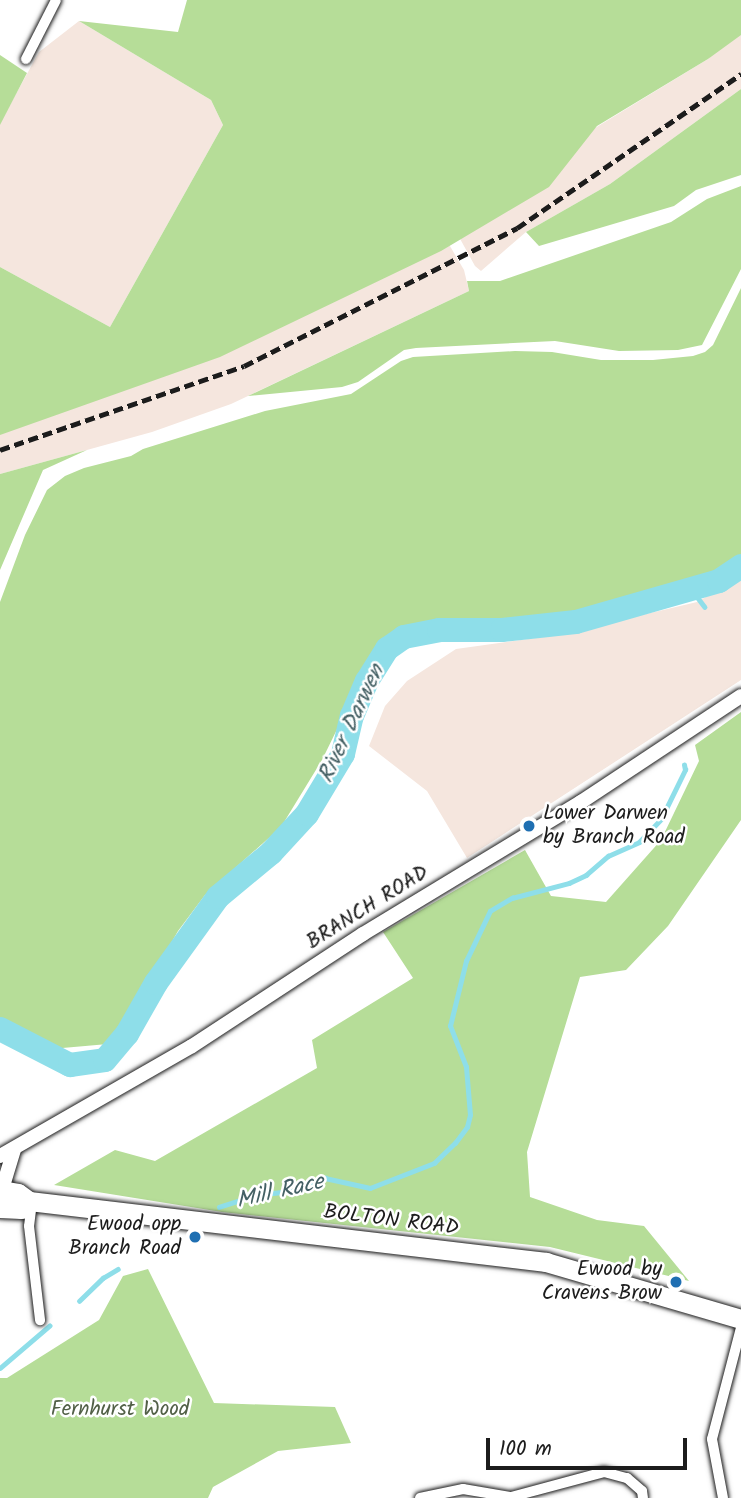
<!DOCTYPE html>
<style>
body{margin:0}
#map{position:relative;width:741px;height:1498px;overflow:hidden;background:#fff;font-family:Kalam,sans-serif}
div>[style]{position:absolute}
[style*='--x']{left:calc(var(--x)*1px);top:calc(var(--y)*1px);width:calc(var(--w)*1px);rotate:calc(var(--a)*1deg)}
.built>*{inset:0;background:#f5e6de}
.green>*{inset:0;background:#b6dd98}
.stream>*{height:4.5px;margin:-2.25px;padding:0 2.25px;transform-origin:2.25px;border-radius:2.25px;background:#8edee9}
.river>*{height:24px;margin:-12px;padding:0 12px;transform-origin:12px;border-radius:12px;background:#8edee9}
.roads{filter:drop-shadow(0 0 2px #1c1c1c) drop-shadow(0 0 2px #1c1c1c)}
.street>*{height:10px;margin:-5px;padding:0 5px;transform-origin:5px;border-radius:5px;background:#fff}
.secondary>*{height:14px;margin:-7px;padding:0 7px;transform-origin:7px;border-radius:7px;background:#fff}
.highway>*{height:19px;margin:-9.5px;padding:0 9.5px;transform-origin:9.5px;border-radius:9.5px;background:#fff}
.rail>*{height:4.5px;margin-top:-2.25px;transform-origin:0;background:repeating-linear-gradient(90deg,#1c1c1c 0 10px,transparent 0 15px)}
.dots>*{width:19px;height:19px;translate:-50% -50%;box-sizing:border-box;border:4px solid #fff;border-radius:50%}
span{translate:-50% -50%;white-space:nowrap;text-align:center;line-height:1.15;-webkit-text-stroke:5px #fff;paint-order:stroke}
.poi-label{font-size:21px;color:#1c1c1c}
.left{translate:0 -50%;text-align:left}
.right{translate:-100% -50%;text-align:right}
.street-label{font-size:21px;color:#1c1c1c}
.park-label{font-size:21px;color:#526047}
.water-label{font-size:23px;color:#446064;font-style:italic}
.scale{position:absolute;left:486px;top:1438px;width:201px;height:32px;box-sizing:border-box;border:4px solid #1c1c1c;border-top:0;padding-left:9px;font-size:21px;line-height:24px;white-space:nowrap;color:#1c1c1c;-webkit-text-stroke:5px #fff;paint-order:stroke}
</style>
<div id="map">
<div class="built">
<div style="clip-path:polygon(79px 21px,211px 100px,223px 125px,110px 327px,0 267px,0 123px,39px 52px)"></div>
<div style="clip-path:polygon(741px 28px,741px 89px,610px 184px,526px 232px,481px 271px,475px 266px,453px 226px,595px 128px,708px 59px)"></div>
<div style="clip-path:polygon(447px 241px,464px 270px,469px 291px,231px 404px,152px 432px,0 474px,0 423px)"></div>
<div style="clip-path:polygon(741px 577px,741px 680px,467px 858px,427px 791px,369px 746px,385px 706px,407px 681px,456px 649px,557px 635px,697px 602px)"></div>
</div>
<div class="green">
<div style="clip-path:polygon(187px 0,741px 0,741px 35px,708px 59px,597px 126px,549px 187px,441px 251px,220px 357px,0 435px,0 267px,110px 327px,223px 125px,211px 100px,79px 21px,178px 32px)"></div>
<div style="clip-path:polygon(0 55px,27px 73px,0 125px)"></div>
<div style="clip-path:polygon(741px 89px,741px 175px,696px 190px,674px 206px,539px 246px,526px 232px,610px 184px)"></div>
<div style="clip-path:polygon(741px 186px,741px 269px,702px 345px,678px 350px,619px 351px,555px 341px,416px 348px,404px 350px,358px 382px,342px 387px,248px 396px,469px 291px,467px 281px,500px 281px,671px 222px,707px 199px)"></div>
<div style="clip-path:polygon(741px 288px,741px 560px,727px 568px,571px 617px,448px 624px,410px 630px,387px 644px,369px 664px,322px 760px,281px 827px,205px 895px,178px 931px,136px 1004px,108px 1044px,51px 1049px,0 1018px,0 602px,25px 535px,47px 490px,65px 476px,84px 468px,131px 456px,143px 449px,265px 411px,351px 394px,401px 361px,413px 357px,515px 351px,552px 352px,601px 360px,653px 360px,693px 356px,705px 352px,713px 345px)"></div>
<div style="clip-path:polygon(87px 450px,43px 470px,0 570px,0 474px)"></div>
<div style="clip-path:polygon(741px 712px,741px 820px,668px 926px,626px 970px,580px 977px,527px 1152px,530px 1197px,597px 1220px,644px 1226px,689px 1281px,550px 1247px,222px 1212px,54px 1185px,115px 1150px,155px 1161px,317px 1068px,312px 1040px,413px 978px,383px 932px,525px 850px,551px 896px,606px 902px,661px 840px,699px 761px,695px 745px)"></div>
<div style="clip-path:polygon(148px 1269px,214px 1403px,335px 1407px,351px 1443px,278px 1451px,213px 1487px,208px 1498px,0 1498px,0 1378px,7px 1378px,99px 1320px,123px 1276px)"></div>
</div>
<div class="stream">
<div style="--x:692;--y:590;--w:21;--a:53"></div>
<div style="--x:219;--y:1207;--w:38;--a:-18"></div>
<div style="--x:255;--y:1195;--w:45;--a:-6.3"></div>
<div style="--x:300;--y:1190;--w:28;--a:-26"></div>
<div style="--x:325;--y:1178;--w:46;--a:12.5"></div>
<div style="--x:370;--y:1188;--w:69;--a:-21.3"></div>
<div style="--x:434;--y:1163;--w:29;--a:-44"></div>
<div style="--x:455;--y:1143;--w:20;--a:-53"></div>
<div style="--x:467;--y:1127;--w:12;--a:-76"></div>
<div style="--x:470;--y:1115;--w:48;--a:-94.8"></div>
<div style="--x:466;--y:1067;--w:44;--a:-111.3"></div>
<div style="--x:450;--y:1026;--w:67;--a:-76.2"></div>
<div style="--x:466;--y:961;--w:55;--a:-64.4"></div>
<div style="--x:490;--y:911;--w:26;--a:-31"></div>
<div style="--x:512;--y:898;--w:59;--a:-14.7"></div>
<div style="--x:569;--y:883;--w:19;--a:-25"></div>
<div style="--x:586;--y:875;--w:29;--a:-41"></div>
<div style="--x:608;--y:856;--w:34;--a:-24"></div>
<div style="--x:639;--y:842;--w:32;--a:-46"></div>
<div style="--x:661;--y:819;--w:55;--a:-63.9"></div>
<div style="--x:685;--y:770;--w:5;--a:-101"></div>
<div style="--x:79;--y:1301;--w:33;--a:-44"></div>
<div style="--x:103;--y:1278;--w:17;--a:-31"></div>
<div style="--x:0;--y:1368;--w:65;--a:-40.6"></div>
</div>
<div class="river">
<div style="--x:0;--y:1029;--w:79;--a:27.2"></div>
<div style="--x:70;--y:1065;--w:35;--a:-8"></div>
<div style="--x:105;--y:1060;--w:34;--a:-50"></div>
<div style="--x:127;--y:1034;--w:59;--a:-60.4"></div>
<div style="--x:156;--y:983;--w:106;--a:-54.2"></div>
<div style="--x:218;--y:897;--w:69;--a:-39.7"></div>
<div style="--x:271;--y:853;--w:53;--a:-47.3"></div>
<div style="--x:307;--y:814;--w:70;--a:-59"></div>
<div style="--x:343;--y:754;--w:39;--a:-77"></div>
<div style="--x:352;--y:716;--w:38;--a:-67"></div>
<div style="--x:367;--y:681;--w:38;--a:-58"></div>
<div style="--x:387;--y:649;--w:21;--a:-35"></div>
<div style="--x:404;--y:637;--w:36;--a:-11"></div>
<div style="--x:439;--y:630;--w:63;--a:0"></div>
<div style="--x:502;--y:630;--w:74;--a:-6.2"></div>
<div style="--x:576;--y:622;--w:149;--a:-16"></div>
<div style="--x:719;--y:581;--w:27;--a:-34"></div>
</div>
<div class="roads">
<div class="street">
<div style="--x:26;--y:59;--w:66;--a:-63"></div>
<div style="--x:32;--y:1202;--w:24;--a:97"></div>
<div style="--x:29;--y:1226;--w:95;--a:83.3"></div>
<div style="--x:420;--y:1498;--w:44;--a:-11.8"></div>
<div style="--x:463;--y:1489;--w:49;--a:9.5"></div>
<div style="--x:511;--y:1497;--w:96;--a:-15"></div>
<div style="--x:604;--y:1472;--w:24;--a:15"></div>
<div style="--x:627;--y:1478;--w:20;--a:41"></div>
<div style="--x:642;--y:1491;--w:7;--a:82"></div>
<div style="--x:723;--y:1498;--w:60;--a:-100.6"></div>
<div style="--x:712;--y:1439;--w:115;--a:-75.4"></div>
</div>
<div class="secondary">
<div style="--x:0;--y:1156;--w:221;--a:-29.8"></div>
<div style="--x:192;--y:1046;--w:204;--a:-33.2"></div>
<div style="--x:363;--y:934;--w:255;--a:-31.2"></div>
<div style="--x:581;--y:802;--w:192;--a:-33.5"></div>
<div style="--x:0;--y:1196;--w:48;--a:-73.1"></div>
</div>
<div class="highway">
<div style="--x:0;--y:1190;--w:18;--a:9"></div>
<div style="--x:18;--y:1193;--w:14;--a:36"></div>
<div style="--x:29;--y:1201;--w:521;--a:6.73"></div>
<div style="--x:546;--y:1262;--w:203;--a:16.3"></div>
<div style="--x:0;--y:1208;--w:21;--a:3"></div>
<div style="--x:21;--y:1209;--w:11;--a:-45"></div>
</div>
</div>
<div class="rail">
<div style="--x:0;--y:450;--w:258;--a:-19"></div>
<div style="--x:244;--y:366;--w:306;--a:-26.8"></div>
<div style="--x:517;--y:228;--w:272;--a:-34.5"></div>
</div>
<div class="dots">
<div style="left:529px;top:826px;background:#1f6fb2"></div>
<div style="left:195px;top:1237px;background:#1f6fb2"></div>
<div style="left:676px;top:1282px;background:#1f6fb2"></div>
</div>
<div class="poi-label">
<span class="left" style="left:543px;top:826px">Lower Darwen<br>by Branch Road</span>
<span class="right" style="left:181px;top:1237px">Ewood opp<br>Branch Road</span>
<span class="right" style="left:662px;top:1282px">Ewood by<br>Cravens Brow</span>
</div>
<div class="street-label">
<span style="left:368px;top:908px;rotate:-32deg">BRANCH ROAD</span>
<span style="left:391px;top:1221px;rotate:7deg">BOLTON ROAD</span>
</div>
<div class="park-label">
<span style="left:120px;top:1410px">Fernhurst Wood</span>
</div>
<div class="water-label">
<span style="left:352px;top:724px;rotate:-65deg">River Darwen</span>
<span style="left:280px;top:1192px;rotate:-13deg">Mill Race</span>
</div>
<div class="scale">100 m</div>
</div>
